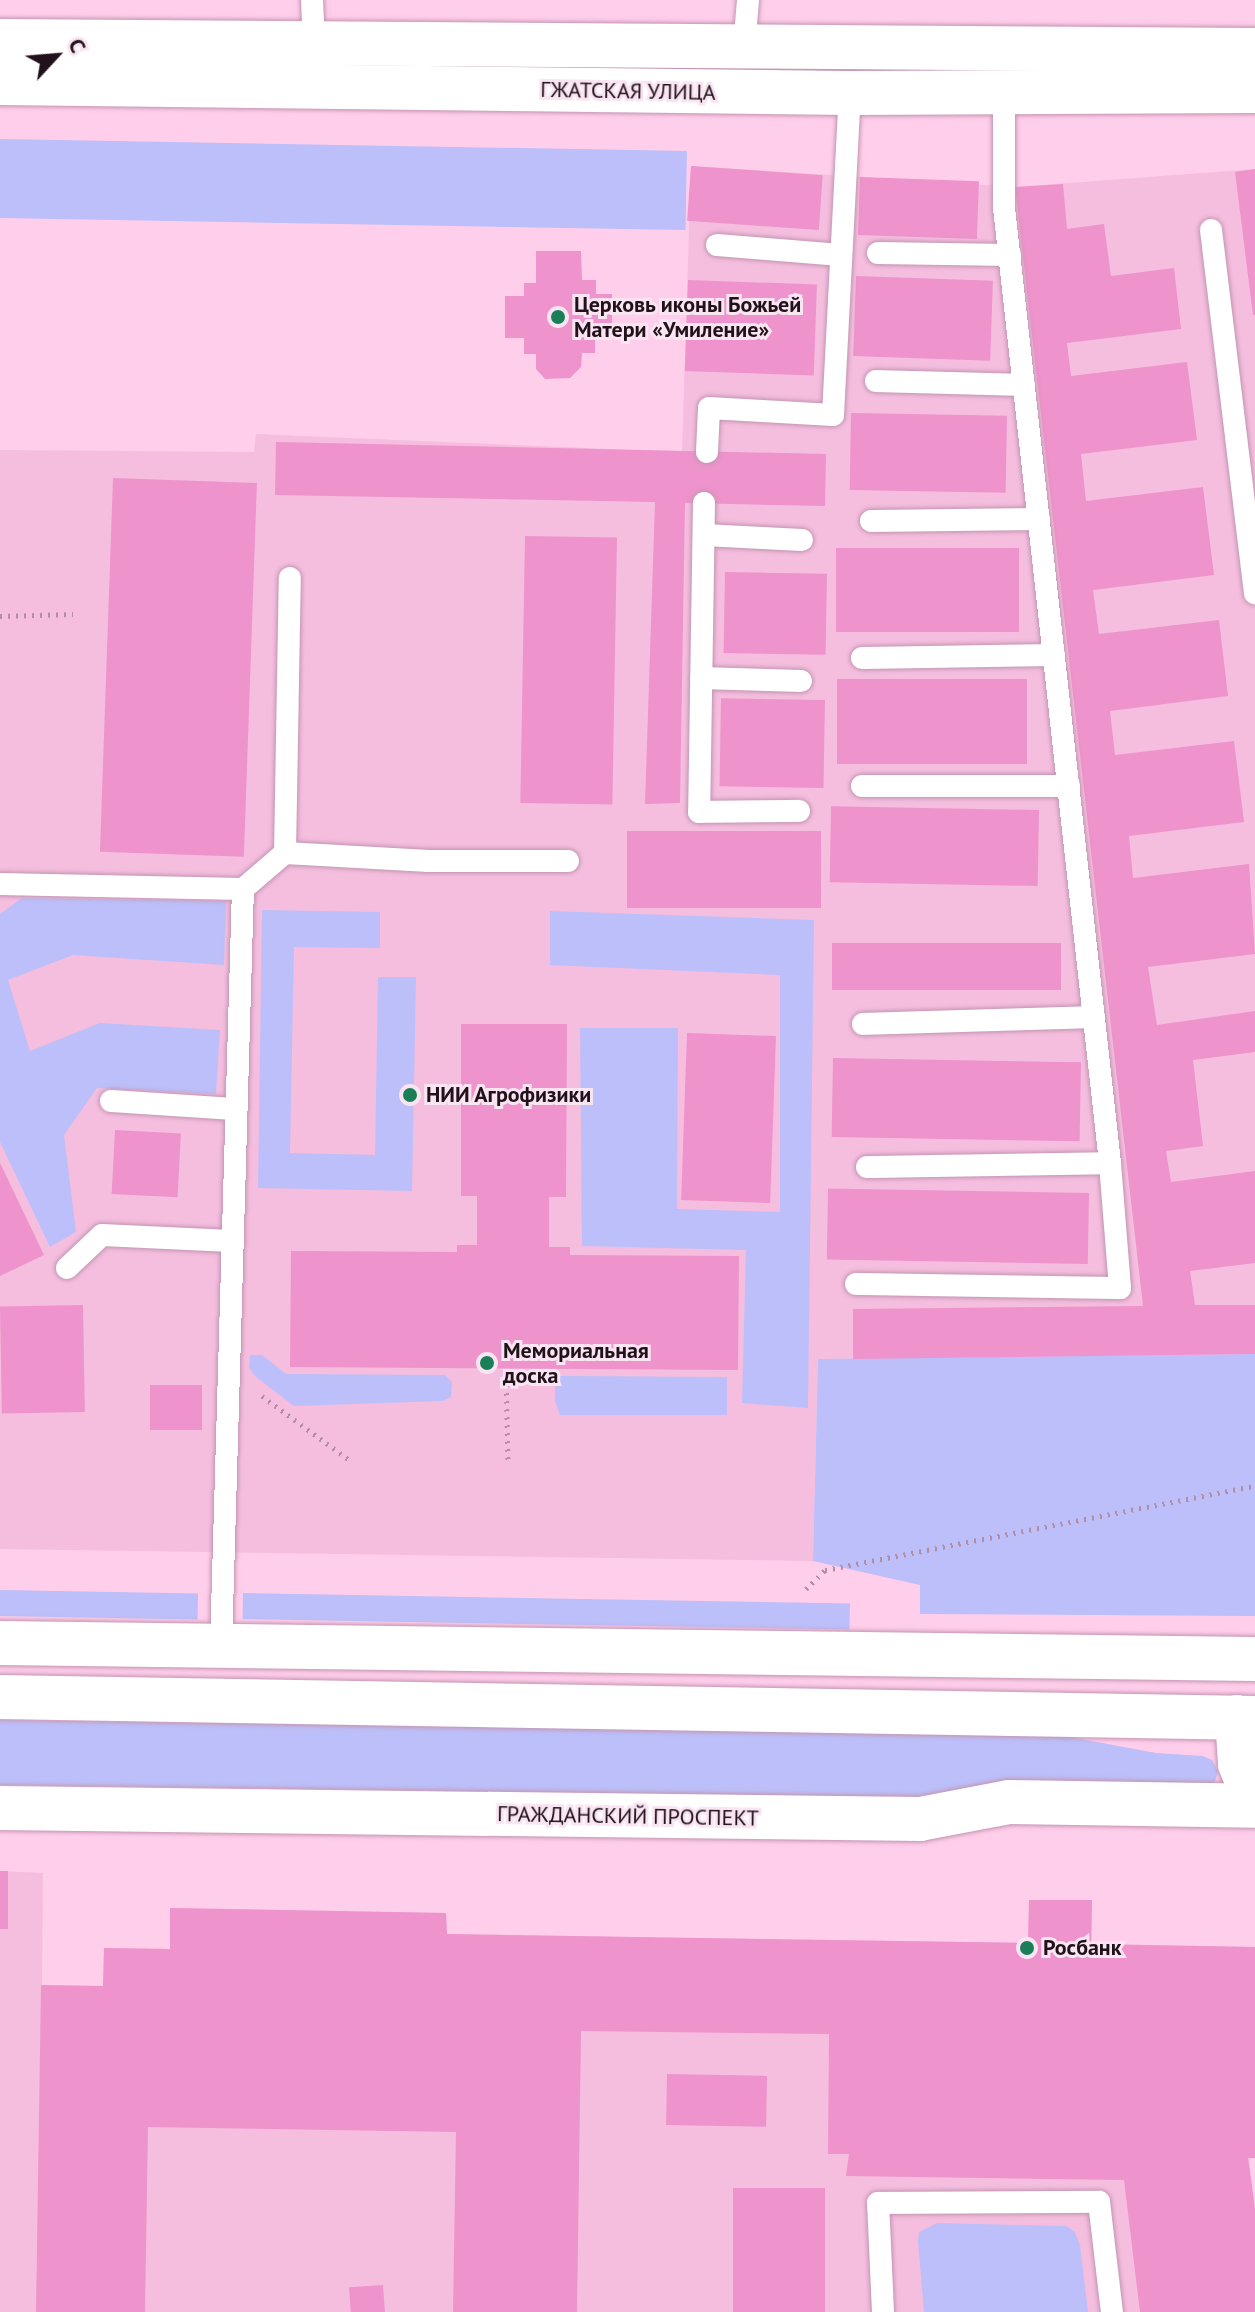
<!DOCTYPE html>
<meta charset="utf-8">
<style>
body{margin:0}
#map{position:relative;width:1255px;height:2312px;overflow:hidden;background:#ffceeb;font-family:"PT Sans",sans-serif}
div>[style]{position:absolute}
[style*='--x']{left:calc(var(--x)*1px);top:calc(var(--y)*1px);width:calc(var(--w)*1px);rotate:calc(var(--a)*1deg)}
.built>*{inset:0;background:#f5bedf}
.green>*{inset:0;background:#bcbff9;transform-origin:0 0}
.building>*{inset:0;background:#ee93cc;transform-origin:0 0}
.path>*{height:5px;margin-top:-2.5px;transform-origin:0;background:repeating-linear-gradient(90deg,#b28da3 0 2px,transparent 0 8px)}
.roads{filter:drop-shadow(0 0 2px #c395b1) drop-shadow(0 0 2px #c395b1)}
.service>*{height:22px;margin:-11px;padding:0 11px;transform-origin:11px;border-radius:11px;background:#fff}
.minor>*{height:44px;margin:-22px;padding:0 22px;transform-origin:22px;border-radius:22px;background:#fff}
.secondary>*{height:44px;margin:-22px;padding:0 22px;transform-origin:22px;border-radius:22px;background:#fff}
.dots>*{width:22px;height:22px;translate:-50% -50%;box-sizing:border-box;border:4px solid #f9e5f1;border-radius:50%}
span{translate:-50% -50%;white-space:nowrap;text-align:center;line-height:1.15;-webkit-text-stroke:6px #f9e5f1;paint-order:stroke}
.street-label{font-size:22px;color:#21111b}
.poi-label{font-size:22px;color:#21111b;font-weight:700}
.left{translate:0 -50%;text-align:left}
.north{position:absolute;left:16px;top:16px;width:80px;height:80px;-webkit-text-stroke:6px #f9e5f1;paint-order:stroke;rotate:64deg;font-size:22px;font-weight:700;line-height:32px;text-align:center;color:#21111b}
.north::after{content:'';display:block;margin:auto;width:28px;height:36px;background:#21111b;clip-path:polygon(50% 0,100% 100%,50% 72%,0 100%)}
</style>
<div id="map">
<div class="built">
<div style="clip-path:polygon(691px 166px,1015px 187px,1255px 169px,1255px 1354px,818px 1359px,813px 1561px,0 1549px,0 450px,254px 452px,256px 434px,682px 452px)"></div>
<div style="clip-path:polygon(0 1871px,43px 1873px,42px 1985px,103px 1986px,104px 1948px,170px 1949px,170px 1908px,446px 1913px,447px 1934px,1028px 1943px,1029px 1900px,1092px 1900px,1092px 1944px,1255px 1947px,1255px 2158px,1249px 2159px,1255px 2209px,1255px 2312px,0 2312px)"></div>
</div>
<div class="green">
<div style="left:0;top:139px;width:687px;height:79px;rotate:1deg"></div>
<div style="clip-path:polygon(22px 898px,226px 901px,224px 965px,73px 955px,8px 980px,30px 1051px,100px 1023px,220px 1030px,216px 1094px,97px 1088px,64px 1135px,76px 1232px,50px 1247px,0 1142px,0 914px)"></div>
<div style="clip-path:polygon(262px 910px,380px 912px,380px 948px,294px 947px,290px 1153px,375px 1155px,378px 977px,416px 977px,412px 1191px,258px 1188px)"></div>
<div style="clip-path:polygon(550px 911px,814px 920px,808px 1408px,742px 1403px,746px 1250px,582px 1246px,580px 1028px,678px 1028px,677px 1209px,780px 1212px,780px 975px,550px 965px)"></div>
<div style="clip-path:polygon(1255px 1354px,1255px 1616px,920px 1614px,920px 1585px,813px 1561px,818px 1359px)"></div>
<div style="clip-path:polygon(250px 1355px,262px 1355px,286px 1374px,445px 1375px,452px 1382px,451px 1397px,443px 1401px,294px 1406px,256px 1377px,249px 1368px)"></div>
<div style="clip-path:polygon(560px 1376px,727px 1377px,727px 1415px,560px 1415px,555px 1401px,555px 1386px)"></div>
<div style="left:0;top:1590px;width:198px;height:26px;rotate:1deg"></div>
<div style="left:243px;top:1593px;width:607px;height:26px;rotate:1deg"></div>
<div style="clip-path:polygon(0 1720px,1059px 1735px,1156px 1753px,1203px 1756px,1212px 1760px,1218px 1771px,1215px 1782px,1205px 1787px,994px 1784px,915px 1797px,0 1785px)"></div>
<div style="clip-path:polygon(937px 2223px,1066px 2226px,1075px 2232px,1080px 2245px,1088px 2312px,924px 2312px,918px 2241px,919px 2232px)"></div>
</div>
<div class="building">
<div style="left:691px;top:166px;width:132px;height:55px;rotate:4deg"></div>
<div style="clip-path:polygon(1255px 169px,1255px 315px,1253px 315px,1235px 172px)"></div>
<div style="left:860px;top:177px;width:119px;height:58px;rotate:2deg"></div>
<div style="clip-path:polygon(1063px 184px,1067px 229px,1104px 224px,1111px 276px,1174px 268px,1181px 329px,1067px 343px,1071px 376px,1187px 362px,1197px 440px,1081px 454px,1086px 501px,1203px 487px,1214px 575px,1093px 590px,1099px 634px,1219px 620px,1228px 696px,1110px 711px,1115px 755px,1234px 741px,1244px 822px,1129px 836px,1133px 878px,1249px 864px,1255px 954px,1148px 967px,1157px 1025px,1255px 1011px,1255px 1052px,1193px 1060px,1203px 1146px,1166px 1151px,1171px 1182px,1255px 1171px,1255px 1263px,1190px 1271px,1195px 1305px,1255px 1305px,1255px 1354px,853px 1359px,853px 1309px,1143px 1306px,1015px 187px)"></div>
<div style="clip-path:polygon(536px 251px,581px 251px,582px 280px,596px 280px,596px 294px,612px 294px,612px 337px,595px 337px,595px 353px,582px 353px,581px 367px,570px 378px,545px 379px,536px 369px,536px 354px,524px 354px,524px 338px,505px 338px,505px 296px,524px 296px,524px 283px,536px 283px)"></div>
<div style="left:856px;top:276px;width:137px;height:80px;rotate:2deg"></div>
<div style="left:688px;top:280px;width:129px;height:91px;rotate:2deg"></div>
<div style="left:851px;top:413px;width:156px;height:77px;rotate:1deg"></div>
<div style="clip-path:polygon(276px 442px,826px 454px,825px 506px,685px 503px,680px 803px,645px 804px,655px 502px,275px 495px)"></div>
<div style="left:113px;top:478px;width:144px;height:374px;rotate:2deg"></div>
<div style="left:525px;top:536px;width:92px;height:267px;rotate:1deg"></div>
<div style="left:836px;top:548px;width:183px;height:84px"></div>
<div style="left:725px;top:572px;width:102px;height:81px;rotate:1deg"></div>
<div style="left:1027px;top:679px;width:85px;height:190px;rotate:90deg"></div>
<div style="left:825px;top:700px;width:88px;height:104px;rotate:91deg"></div>
<div style="left:1039px;top:810px;width:76px;height:208px;rotate:91deg"></div>
<div style="left:627px;top:831px;width:194px;height:77px"></div>
<div style="left:1061px;top:943px;width:47px;height:229px;rotate:90deg"></div>
<div style="clip-path:polygon(461px 1024px,567px 1024px,566px 1197px,549px 1197px,549px 1247px,570px 1247px,570px 1255px,739px 1256px,738px 1370px,290px 1367px,291px 1251px,457px 1252px,457px 1245px,477px 1245px,477px 1196px,461px 1196px)"></div>
<div style="left:687px;top:1033px;width:89px;height:167px;rotate:2deg"></div>
<div style="left:833px;top:1058px;width:248px;height:79px;rotate:1deg"></div>
<div style="left:115px;top:1130px;width:66px;height:64px;rotate:3deg"></div>
<div style="clip-path:polygon(0 1163px,44px 1255px,0 1276px)"></div>
<div style="left:1089px;top:1193px;width:71px;height:261px;rotate:91deg"></div>
<div style="left:83px;top:1305px;width:107px;height:83px;rotate:89deg"></div>
<div style="left:150px;top:1385px;width:52px;height:45px"></div>
<div style="left:0;top:1871px;width:8px;height:58px"></div>
<div style="clip-path:polygon(1029px 1900px,1092px 1900px,1091px 1944px,1255px 1947px,1255px 2158px,1248px 2158px,1255px 2209px,1255px 2312px,1140px 2312px,1124px 2180px,846px 2176px,849px 2154px,828px 2154px,829px 2034px,581px 2031px,577px 2312px,453px 2312px,456px 2132px,148px 2127px,145px 2312px,36px 2312px,41px 1985px,103px 1986px,104px 1948px,170px 1949px,170px 1908px,446px 1913px,447px 1934px,1028px 1943px)"></div>
<div style="left:667px;top:2074px;width:100px;height:51px;rotate:1deg"></div>
<div style="left:825px;top:2188px;width:124px;height:92px;rotate:90deg"></div>
<div style="left:383px;top:2285px;width:27px;height:34px;rotate:86deg"></div>
</div>
<div class="path">
<div style="--x:0;--y:616;--w:73;--a:-1.6"></div>
<div style="--x:506;--y:1369;--w:92;--a:88.8"></div>
<div style="--x:262;--y:1396;--w:107;--a:36.2"></div>
<div style="--x:806;--y:1589;--w:27;--a:-45"></div>
<div style="--x:825;--y:1570;--w:438;--a:-11.1"></div>
</div>
<div class="roads">
<div class="service">
<div style="--x:312;--y:0;--w:44;--a:87.4"></div>
<div style="--x:744;--y:47;--w:47;--a:-85.1"></div>
<div style="--x:1211;--y:230;--w:366;--a:83.1"></div>
<div style="--x:717;--y:245;--w:124;--a:4.6"></div>
<div style="--x:878;--y:253;--w:132;--a:0.9"></div>
<div style="--x:876;--y:381;--w:148;--a:1.5"></div>
<div style="--x:707;--y:452;--w:44;--a:-87.4"></div>
<div style="--x:709;--y:408;--w:124;--a:3.2"></div>
<div style="--x:833;--y:415;--w:322;--a:-87"></div>
<div style="--x:704;--y:503;--w:309;--a:90.9"></div>
<div style="--x:699;--y:812;--w:100;--a:-0.6"></div>
<div style="--x:871;--y:521;--w:168;--a:-0.7"></div>
<div style="--x:704;--y:535;--w:98;--a:2.9"></div>
<div style="--x:862;--y:658;--w:192;--a:-0.9"></div>
<div style="--x:701;--y:678;--w:100;--a:1.7"></div>
<div style="--x:862;--y:786;--w:207;--a:0"></div>
<div style="--x:285;--y:853;--w:275;--a:-89"></div>
<div style="--x:0;--y:884;--w:243;--a:1.2"></div>
<div style="--x:243;--y:889;--w:55;--a:-40.6"></div>
<div style="--x:285;--y:853;--w:144;--a:3.2"></div>
<div style="--x:429;--y:861;--w:139;--a:0"></div>
<div style="--x:863;--y:1024;--w:231;--a:-1.7"></div>
<div style="--x:111;--y:1101;--w:124;--a:3.7"></div>
<div style="--x:867;--y:1167;--w:243;--a:-0.9"></div>
<div style="--x:67;--y:1268;--w:48;--a:-43.3"></div>
<div style="--x:102;--y:1235;--w:129;--a:2.7"></div>
<div style="--x:856;--y:1284;--w:264;--a:0.9"></div>
<div style="--x:1120;--y:1288;--w:125;--a:-94.6"></div>
<div style="--x:1110;--y:1163;--w:961;--a:-96.33"></div>
<div style="--x:1004;--y:208;--w:116;--a:-90"></div>
<div style="--x:221;--y:1646;--w:757;--a:-88.34"></div>
<div style="--x:883;--y:2312;--w:109;--a:-92.6"></div>
<div style="--x:878;--y:2203;--w:221;--a:-0.3"></div>
<div style="--x:1099;--y:2202;--w:111;--a:83.3"></div>
</div>
<div class="minor">
<div style="--x:0;--y:41;--w:1255;--a:0.41"></div>
<div style="--x:0;--y:83;--w:850;--a:0.67"></div>
<div style="--x:850;--y:93;--w:405;--a:-0.3"></div>
<div style="--x:1237;--y:1717;--w:47;--a:86.3"></div>
<div style="--x:1240;--y:1764;--w:40;--a:68"></div>
<div style="--x:0;--y:1808;--w:920;--a:0.69"></div>
<div style="--x:920;--y:1819;--w:91;--a:-10.8"></div>
<div style="--x:1009;--y:1802;--w:246;--a:0.9"></div>
</div>
<div class="secondary">
<div style="--x:0;--y:1643;--w:1255;--a:0.73"></div>
<div style="--x:0;--y:1697;--w:1255;--a:0.96"></div>
</div>
</div>
<div class="dots">
<div style="left:558px;top:317px;background:#1a7f59"></div>
<div style="left:410px;top:1095px;background:#1a7f59"></div>
<div style="left:487px;top:1363px;background:#1a7f59"></div>
<div style="left:1027px;top:1948px;background:#1a7f59"></div>
</div>
<div class="street-label">
<span style="left:628px;top:91px;rotate:1deg">ГЖАТСКАЯ УЛИЦА</span>
<span style="left:628px;top:1816px;rotate:1deg">ГРАЖДАНСКИЙ ПРОСПЕКТ</span>
</div>
<div class="poi-label">
<span class="left" style="left:574px;top:317px">Церковь иконы Божьей<br>Матери «Умиление»</span>
<span class="left" style="left:426px;top:1095px">НИИ Агрофизики</span>
<span class="left" style="left:503px;top:1363px">Мемориальная<br>доска</span>
<span class="left" style="left:1043px;top:1948px">Росбанк</span>
</div>
<div class="north">С</div>
</div>
